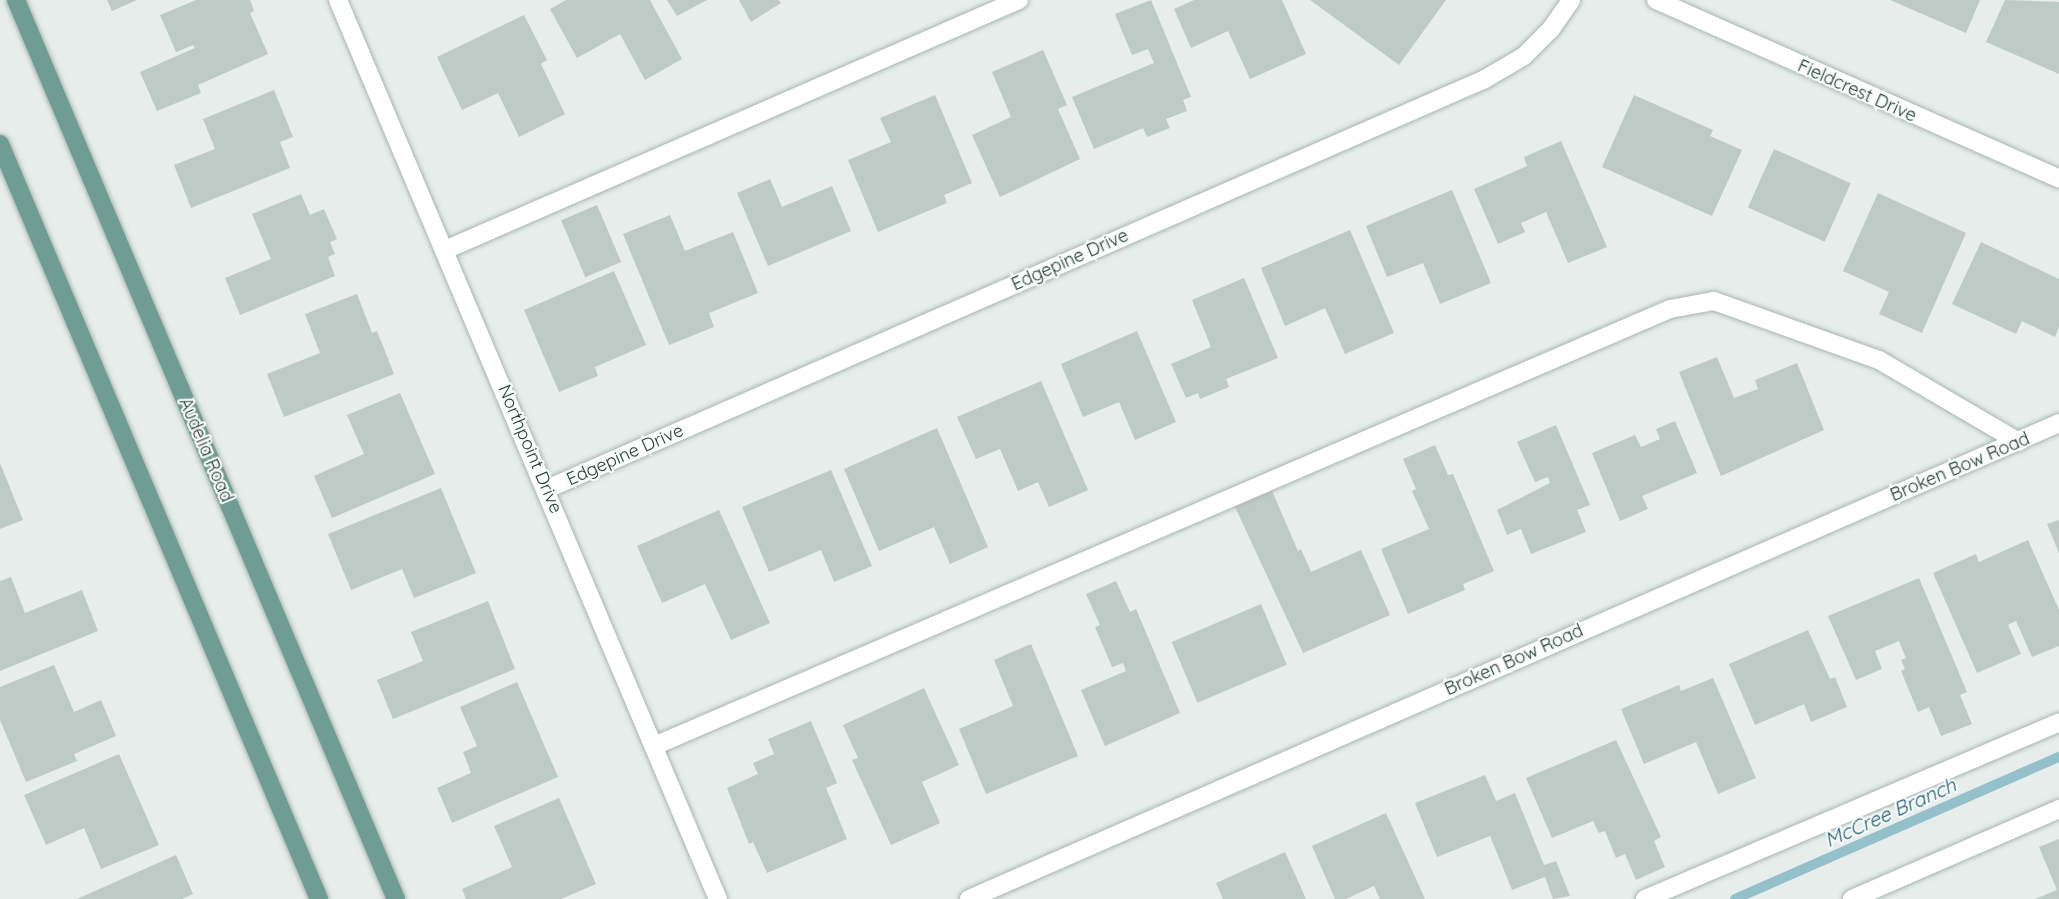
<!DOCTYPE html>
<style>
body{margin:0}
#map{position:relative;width:2059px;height:899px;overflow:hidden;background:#e6edea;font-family:Quicksand,sans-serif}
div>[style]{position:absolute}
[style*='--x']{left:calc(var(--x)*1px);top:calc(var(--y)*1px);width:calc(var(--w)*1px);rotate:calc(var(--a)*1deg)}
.stream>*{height:10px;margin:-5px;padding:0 5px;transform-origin:5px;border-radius:5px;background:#94c0cb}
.building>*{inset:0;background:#becac6;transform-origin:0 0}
.roads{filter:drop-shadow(0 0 2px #a9b5b1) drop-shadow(0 0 2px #a9b5b1)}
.minor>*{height:18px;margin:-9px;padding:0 9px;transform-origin:9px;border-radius:9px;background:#fff}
.major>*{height:18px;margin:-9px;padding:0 9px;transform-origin:9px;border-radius:9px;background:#6f9d94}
span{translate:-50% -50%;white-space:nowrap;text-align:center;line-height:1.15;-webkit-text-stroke:4.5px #f6faf8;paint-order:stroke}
.street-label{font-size:18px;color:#263d38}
.water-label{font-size:20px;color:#276273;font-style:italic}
</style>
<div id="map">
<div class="stream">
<div style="--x:1735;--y:899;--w:354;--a:-23.7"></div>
</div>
<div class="building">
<div style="clip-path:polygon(107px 0,137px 0,112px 11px)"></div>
<div style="clip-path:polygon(196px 0,250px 0,254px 11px,250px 13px,268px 54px,198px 85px,201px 93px,157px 111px,140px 72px,195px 48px,193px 45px,176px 52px,160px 15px)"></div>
<div style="clip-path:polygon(566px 0,650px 0,682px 59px,645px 80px,620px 34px,577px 58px,550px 9px)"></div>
<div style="clip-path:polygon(667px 0,707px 0,677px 16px)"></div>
<div style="clip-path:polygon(739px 0,779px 0,781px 3px,751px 22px)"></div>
<div style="clip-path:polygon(1151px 0,1191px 97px,1183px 100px,1187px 111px,1166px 119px,1170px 128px,1147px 137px,1143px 128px,1094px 149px,1072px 97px,1154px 63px,1148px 49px,1132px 55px,1115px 14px)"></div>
<div style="clip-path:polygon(1194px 0,1282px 0,1306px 54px,1250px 79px,1228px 31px,1191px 48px,1174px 9px)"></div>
<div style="clip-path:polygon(1310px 0,1446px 0,1399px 65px)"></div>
<div style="clip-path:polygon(1890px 0,1980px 0,1966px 33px)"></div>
<div style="clip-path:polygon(2005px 0,2059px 2px,2059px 74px,1986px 42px)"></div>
<div style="clip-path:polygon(524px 15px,547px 60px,541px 64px,565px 114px,519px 137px,498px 93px,462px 110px,437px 57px)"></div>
<div style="clip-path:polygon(1043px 50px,1067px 105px,1058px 109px,1080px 159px,1000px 197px,972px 135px,1011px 117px,992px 72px)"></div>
<div style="clip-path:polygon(274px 90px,293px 137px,280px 142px,290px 168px,191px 208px,174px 165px,215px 149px,203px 119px)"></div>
<div style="clip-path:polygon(935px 95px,972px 183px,944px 195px,947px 203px,878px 232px,848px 160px,891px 142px,880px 118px)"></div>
<div style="clip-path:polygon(1634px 95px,1713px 130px,1710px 136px,1742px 150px,1712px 216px,1602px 167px)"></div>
<div style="clip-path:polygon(1561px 141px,1607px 247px,1568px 263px,1546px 212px,1521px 223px,1525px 232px,1498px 244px,1474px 189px,1527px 166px,1524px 157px)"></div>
<div style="left:1774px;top:149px;width:84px;height:64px;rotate:24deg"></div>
<div style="clip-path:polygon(770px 179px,782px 207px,832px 186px,851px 231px,768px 266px,737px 193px)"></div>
<div style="clip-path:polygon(1452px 190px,1491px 283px,1440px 304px,1423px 263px,1387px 277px,1366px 226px)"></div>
<div style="clip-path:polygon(1878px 193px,1966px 233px,1922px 333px,1879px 314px,1889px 292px,1843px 271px)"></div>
<div style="clip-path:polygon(301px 194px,310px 215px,324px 209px,337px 239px,330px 242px,335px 254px,328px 257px,335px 276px,240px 315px,225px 278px,271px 259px,252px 214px)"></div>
<div style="left:597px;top:205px;width:62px;height:39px;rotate:67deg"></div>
<div style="clip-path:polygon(670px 215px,685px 251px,733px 232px,758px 293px,709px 313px,714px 327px,669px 345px,623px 234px)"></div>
<div style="clip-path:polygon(1350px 230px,1394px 333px,1345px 354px,1325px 308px,1285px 326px,1261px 268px)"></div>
<div style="clip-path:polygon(1981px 242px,2059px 279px,2059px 327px,2055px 337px,2022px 321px,2016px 334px,1952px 304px)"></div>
<div style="clip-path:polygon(614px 271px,646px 345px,595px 367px,598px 376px,559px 392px,524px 310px)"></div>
<div style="clip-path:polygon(1244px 278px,1278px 358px,1226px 379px,1229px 387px,1200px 399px,1198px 393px,1186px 398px,1171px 364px,1211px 347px,1192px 300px)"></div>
<div style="clip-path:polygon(357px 294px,372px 333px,377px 331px,394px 374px,284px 417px,267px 374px,320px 353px,305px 314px)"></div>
<div style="clip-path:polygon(1137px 331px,1176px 422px,1135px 440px,1119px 402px,1083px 417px,1061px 364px)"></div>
<div style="clip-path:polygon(1717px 357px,1734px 398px,1758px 389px,1755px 380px,1797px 363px,1824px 430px,1721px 476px,1679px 372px)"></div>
<div style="clip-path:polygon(1041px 381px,1088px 490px,1049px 507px,1038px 482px,1018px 491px,1000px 449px,976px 459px,957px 417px)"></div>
<div style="clip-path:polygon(400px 393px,435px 474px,332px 518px,314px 476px,364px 454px,347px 415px)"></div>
<div style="clip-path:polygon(1675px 421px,1697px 473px,1642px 496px,1648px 509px,1620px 521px,1592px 453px,1635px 435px,1641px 447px,1660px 439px,1656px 429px)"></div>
<div style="clip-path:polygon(1556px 425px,1590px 505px,1577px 510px,1586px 532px,1531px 554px,1521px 529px,1507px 535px,1497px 510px,1550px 483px,1548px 477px,1535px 482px,1517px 442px)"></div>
<div style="clip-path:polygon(937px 428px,988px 547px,950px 564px,934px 527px,879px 551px,844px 469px)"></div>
<div style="clip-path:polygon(1435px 445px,1448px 475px,1453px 474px,1494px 571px,1463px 584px,1465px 590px,1408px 614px,1381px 549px,1429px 529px,1412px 491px,1416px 489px,1403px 459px)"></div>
<div style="clip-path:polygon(0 463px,23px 520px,0 529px)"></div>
<div style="clip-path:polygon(831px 470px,872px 566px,834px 582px,821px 550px,769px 572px,742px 507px)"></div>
<div style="clip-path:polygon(441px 488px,476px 573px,414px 598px,402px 569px,351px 590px,328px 534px)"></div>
<div style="clip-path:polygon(1272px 491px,1298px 551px,1301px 549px,1311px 572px,1361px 550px,1390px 615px,1303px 653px,1235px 507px)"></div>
<div style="clip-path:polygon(719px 510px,770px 623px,731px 640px,705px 584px,662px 603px,637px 546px)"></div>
<div style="clip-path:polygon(2059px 520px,2059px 553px,2047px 524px)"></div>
<div style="clip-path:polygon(2028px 540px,2059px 610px,2059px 646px,2032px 657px,2016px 621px,2008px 625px,2021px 654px,1977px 673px,1933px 573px,1976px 554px,1979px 562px)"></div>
<div style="clip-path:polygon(11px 577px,25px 613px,82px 590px,98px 631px,0 671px,0 581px)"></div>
<div style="clip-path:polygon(1919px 578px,1967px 692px,1960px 695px,1972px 724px,1941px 736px,1929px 707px,1918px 712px,1901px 671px,1905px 669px,1901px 660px,1906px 658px,1899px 641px,1875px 651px,1882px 669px,1856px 680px,1828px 616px)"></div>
<div style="clip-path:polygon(1116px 581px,1130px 612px,1136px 609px,1180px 713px,1105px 746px,1081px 690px,1126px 671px,1123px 663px,1112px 667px,1095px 627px,1100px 625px,1086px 594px)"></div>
<div style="clip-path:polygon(488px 601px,515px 669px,393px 719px,377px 680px,423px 661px,411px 632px)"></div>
<div style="left:1261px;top:604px;width:66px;height:97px;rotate:67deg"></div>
<div style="clip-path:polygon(1808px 630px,1830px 679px,1835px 677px,1847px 707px,1811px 722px,1804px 704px,1755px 725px,1729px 664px)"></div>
<div style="clip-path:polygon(1031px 644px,1078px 756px,986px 794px,959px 729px,1013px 706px,994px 660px)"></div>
<div style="clip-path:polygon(54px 665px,74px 712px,101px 700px,116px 736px,74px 754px,77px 761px,26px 782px,0 720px,0 687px)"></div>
<div style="clip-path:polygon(1713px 678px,1756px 778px,1718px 794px,1696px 742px,1644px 764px,1621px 709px,1679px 685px,1681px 691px)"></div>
<div style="clip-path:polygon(517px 682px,558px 777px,452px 823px,437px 788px,471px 773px,463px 752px,477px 746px,460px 707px)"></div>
<div style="clip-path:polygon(924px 688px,959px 765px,922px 782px,940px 823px,891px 845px,852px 760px,858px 758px,843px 725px)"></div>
<div style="clip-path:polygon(811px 721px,837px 783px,826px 788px,847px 839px,767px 873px,753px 842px,749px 844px,727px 788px,758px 774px,753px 763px,774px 754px,768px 739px)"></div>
<div style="clip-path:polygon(1616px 740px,1661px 837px,1654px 841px,1665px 867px,1636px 880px,1625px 854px,1616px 858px,1605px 831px,1599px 833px,1593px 821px,1552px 838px,1526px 778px)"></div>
<div style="clip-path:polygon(119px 754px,159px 845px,101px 869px,84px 828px,46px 845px,24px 795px)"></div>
<div style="clip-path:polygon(1485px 775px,1496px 801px,1515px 793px,1544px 865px,1556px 861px,1570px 896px,1553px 899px,1545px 877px,1512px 890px,1490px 836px,1437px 857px,1415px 803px)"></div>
<div style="clip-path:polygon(559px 798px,596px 884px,561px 899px,466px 899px,462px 889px,512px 867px,494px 826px)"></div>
<div style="clip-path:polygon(1386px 813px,1425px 899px,1380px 899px,1374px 886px,1346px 899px,1335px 899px,1312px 846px)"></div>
<div style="clip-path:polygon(2059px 839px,2059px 899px,2035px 899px,2057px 890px,2039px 847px)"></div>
<div style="clip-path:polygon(1285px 852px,1306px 899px,1223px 899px,1216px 883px)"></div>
<div style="clip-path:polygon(176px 855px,193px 894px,182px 899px,77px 899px)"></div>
</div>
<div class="roads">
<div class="minor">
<div style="--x:338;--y:0;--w:976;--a:67.09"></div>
<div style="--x:1656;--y:0;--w:441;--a:23.9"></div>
<div style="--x:445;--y:250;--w:626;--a:-23.54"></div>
<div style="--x:547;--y:489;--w:1024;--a:-23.61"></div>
<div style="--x:1485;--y:79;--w:45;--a:-30.5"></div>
<div style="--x:1524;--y:56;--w:38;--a:-45"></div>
<div style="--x:1551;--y:29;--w:35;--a:-55"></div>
<div style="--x:654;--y:746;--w:1106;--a:-23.27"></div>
<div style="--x:1670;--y:309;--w:45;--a:-10.3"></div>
<div style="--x:1714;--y:301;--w:175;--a:19.7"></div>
<div style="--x:1879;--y:360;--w:162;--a:30.4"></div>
<div style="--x:969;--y:899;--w:1189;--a:-23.59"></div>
<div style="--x:1645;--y:899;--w:450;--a:-23.1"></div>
<div style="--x:1852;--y:899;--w:226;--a:-23.5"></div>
</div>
<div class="major">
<div style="--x:16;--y:0;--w:976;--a:67.09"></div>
<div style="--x:0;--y:144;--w:820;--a:67.1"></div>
</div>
</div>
<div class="street-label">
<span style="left:1857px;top:91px;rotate:24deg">Fieldcrest Drive</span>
<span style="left:1070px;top:260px;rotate:-24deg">Edgepine Drive</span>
<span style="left:530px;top:449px;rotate:67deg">Northpoint Drive</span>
<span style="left:206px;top:450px;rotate:67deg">Audelia Road</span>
<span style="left:625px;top:455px;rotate:-24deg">Edgepine Drive</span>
<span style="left:1960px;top:467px;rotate:-23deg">Broken Bow Road</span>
<span style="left:1514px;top:660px;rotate:-24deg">Broken Bow Road</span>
</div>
<div class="water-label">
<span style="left:1890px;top:812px;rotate:-24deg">McCree Branch</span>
</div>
</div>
